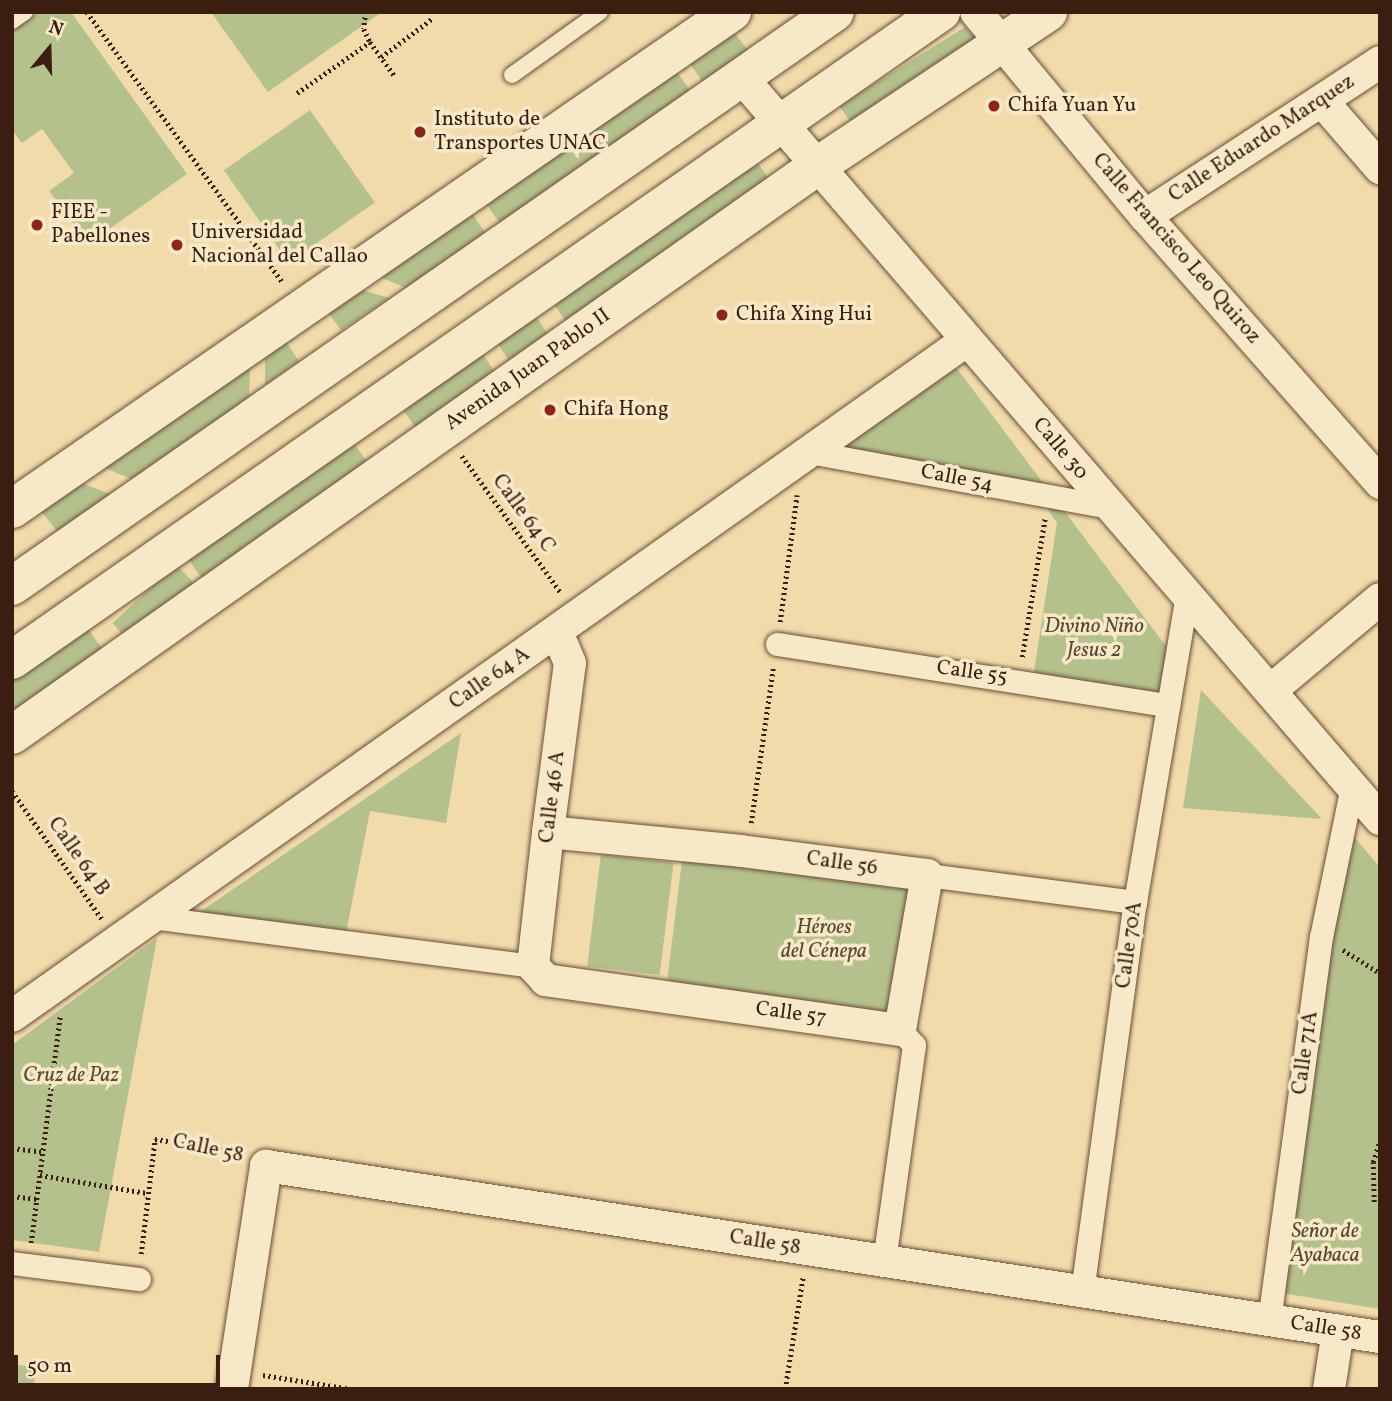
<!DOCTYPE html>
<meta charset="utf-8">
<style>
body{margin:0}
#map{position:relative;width:1392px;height:1401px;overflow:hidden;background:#f2dbab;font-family:Vollkorn,serif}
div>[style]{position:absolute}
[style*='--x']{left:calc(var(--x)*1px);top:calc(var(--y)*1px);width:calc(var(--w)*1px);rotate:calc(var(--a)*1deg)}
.green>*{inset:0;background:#b5c18d;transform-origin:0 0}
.path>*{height:4.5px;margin-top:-2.25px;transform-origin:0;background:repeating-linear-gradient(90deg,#3b1e10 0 2px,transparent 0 5.5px)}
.roads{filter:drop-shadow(0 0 2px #694d37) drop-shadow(0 0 2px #694d37)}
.service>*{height:16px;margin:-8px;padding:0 8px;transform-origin:8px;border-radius:8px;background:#f7e8c8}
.pedestrian>*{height:23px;margin:-11.5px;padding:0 11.5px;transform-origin:11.5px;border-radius:11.5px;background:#f7e8c8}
.minor>*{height:32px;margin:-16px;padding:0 16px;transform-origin:16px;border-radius:16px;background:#f7e8c8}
.tertiary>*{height:38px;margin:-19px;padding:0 19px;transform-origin:19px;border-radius:19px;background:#f7e8c8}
.secondary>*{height:38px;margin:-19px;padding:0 19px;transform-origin:19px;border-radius:19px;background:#f7e8c8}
.dots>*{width:19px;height:19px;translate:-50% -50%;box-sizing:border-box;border:4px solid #f7e8c8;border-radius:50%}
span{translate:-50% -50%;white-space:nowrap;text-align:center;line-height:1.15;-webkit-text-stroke:7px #f7e8c8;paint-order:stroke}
.poi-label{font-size:21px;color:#3b1e10}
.left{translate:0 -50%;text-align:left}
.street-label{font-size:21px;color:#3b1e10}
.park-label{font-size:21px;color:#5a472f;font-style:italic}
.frame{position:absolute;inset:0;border:14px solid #3b1e10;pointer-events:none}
.north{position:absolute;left:14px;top:14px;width:70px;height:70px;-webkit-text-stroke:5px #f7e8c8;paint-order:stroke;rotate:19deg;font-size:19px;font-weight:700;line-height:28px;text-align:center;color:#3b1e10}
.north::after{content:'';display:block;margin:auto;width:24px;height:32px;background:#3b1e10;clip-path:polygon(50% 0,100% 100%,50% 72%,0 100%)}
.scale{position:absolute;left:14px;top:1355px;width:206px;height:32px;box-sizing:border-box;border:4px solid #3b1e10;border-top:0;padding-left:9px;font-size:21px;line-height:24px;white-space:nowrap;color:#3b1e10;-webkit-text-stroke:5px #f7e8c8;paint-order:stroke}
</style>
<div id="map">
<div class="green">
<div style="clip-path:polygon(38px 12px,71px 12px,187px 174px,88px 244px,49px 191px,74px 173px,42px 129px,22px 143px,12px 130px,12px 31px)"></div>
<div style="clip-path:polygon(211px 12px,382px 12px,268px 92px)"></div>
<div style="clip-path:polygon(965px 27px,982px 46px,857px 130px,839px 106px)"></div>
<div style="clip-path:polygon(732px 30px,748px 50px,706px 87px,688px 61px)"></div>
<div style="left:675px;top:69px;width:33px;height:232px;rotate:55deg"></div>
<div style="left:310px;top:110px;width:113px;height:105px;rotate:55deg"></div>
<div style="left:758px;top:163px;width:30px;height:248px;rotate:56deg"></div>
<div style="clip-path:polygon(471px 212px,489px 238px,413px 291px,378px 276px)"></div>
<div style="clip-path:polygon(358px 289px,389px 298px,341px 330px,327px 311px)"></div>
<div style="left:535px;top:315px;width:32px;height:47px;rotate:56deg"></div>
<div style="clip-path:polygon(286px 342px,299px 361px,265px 385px,265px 358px)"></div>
<div style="left:481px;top:352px;width:33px;height:97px;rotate:55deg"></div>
<div style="clip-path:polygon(946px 354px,1175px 658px,1153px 704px,1032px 684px,1057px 523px,1039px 496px,831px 455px)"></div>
<div style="clip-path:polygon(250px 366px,249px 404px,138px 482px,103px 467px)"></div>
<div style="left:353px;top:442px;width:33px;height:202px;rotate:55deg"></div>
<div style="clip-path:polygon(81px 483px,118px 497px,61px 536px,40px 510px)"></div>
<div style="left:176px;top:564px;width:33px;height:87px;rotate:47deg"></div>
<div style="clip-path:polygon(85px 625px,104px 651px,12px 717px,12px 678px)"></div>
<div style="clip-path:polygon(1201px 690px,1322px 819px,1183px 808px)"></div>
<div style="clip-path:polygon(461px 733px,446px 823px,370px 811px,345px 938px,191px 918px)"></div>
<div style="clip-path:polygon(1342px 823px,1380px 867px,1380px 1309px,1262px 1290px)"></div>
<div style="left:684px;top:844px;width:245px;height:152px;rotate:7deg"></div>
<div style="left:601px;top:854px;width:73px;height:113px;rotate:7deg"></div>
<div style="clip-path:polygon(157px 938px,99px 1252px,12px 1240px,12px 1045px)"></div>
<div style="clip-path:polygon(12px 1364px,37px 1368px,33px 1389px,12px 1389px)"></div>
</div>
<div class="path">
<div style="--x:87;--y:12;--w:334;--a:54.1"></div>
<div style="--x:366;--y:12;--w:17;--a:97"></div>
<div style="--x:364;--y:29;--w:14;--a:65"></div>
<div style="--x:370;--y:42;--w:41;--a:54"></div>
<div style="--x:381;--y:57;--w:65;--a:-36.9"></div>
<div style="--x:297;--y:93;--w:89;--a:-34.9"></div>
<div style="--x:462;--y:456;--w:170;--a:54.1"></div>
<div style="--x:780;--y:622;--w:128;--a:-82.4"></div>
<div style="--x:1022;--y:657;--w:141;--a:-80.6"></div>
<div style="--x:12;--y:791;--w:156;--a:54.9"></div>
<div style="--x:751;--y:823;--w:156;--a:-81.9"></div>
<div style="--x:1343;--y:950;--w:44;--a:31.9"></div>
<div style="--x:12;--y:1148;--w:31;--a:7"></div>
<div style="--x:40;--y:1175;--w:108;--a:9.6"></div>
<div style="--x:12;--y:1196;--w:25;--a:7"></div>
<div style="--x:1374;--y:1202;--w:40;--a:-91.4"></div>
<div style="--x:1373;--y:1162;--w:22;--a:-72"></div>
<div style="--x:31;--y:1243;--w:229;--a:-82.7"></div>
<div style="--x:141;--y:1254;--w:116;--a:-83.1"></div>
<div style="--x:155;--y:1139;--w:88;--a:9.1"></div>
<div style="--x:263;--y:1375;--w:89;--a:9"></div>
<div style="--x:785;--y:1389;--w:114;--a:-80.9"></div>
</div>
<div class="roads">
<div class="service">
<div style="--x:12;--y:21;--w:16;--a:-35"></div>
<div style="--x:512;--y:75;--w:108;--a:-35.6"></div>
</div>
<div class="pedestrian">
<div style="--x:804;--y:451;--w:310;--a:10.4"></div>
<div style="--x:777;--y:644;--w:396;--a:8.9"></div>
<div style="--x:927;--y:875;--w:210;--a:7.4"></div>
<div style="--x:151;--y:917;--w:385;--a:7.3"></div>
<div style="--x:884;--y:1261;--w:218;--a:-82.1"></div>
<div style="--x:914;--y:1045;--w:21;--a:-133"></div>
<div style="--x:12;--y:1263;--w:128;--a:7.2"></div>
<div style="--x:1082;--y:1292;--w:394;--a:-82.3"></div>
<div style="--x:1135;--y:902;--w:307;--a:-80.4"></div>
<div style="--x:1269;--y:1321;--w:388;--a:-82.3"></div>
<div style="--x:1321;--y:937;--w:154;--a:-78.4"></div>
</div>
<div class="minor">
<div style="--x:976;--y:12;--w:265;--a:50.4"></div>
<div style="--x:1145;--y:216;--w:356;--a:48.6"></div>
<div style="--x:742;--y:78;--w:978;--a:49.27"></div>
<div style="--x:1322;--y:101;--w:89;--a:49.1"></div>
<div style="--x:1145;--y:216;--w:281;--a:-33.2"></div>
<div style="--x:1270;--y:691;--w:143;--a:-39.9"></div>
<div style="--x:548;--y:832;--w:194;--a:5.6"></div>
<div style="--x:741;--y:851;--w:188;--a:7.4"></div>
<div style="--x:927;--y:875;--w:157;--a:99.9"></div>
<div style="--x:900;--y:1030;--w:358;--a:-172"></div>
<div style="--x:546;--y:980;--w:19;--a:-133"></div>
<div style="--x:533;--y:966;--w:135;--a:-83.6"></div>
<div style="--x:548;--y:832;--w:170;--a:-82.6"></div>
<div style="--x:570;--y:663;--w:34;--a:-113"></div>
<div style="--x:12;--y:1016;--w:1170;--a:-35.29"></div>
<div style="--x:232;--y:1389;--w:226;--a:-81.3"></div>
<div style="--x:266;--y:1166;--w:1127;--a:8.73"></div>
<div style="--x:1329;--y:1389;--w:59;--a:-81.2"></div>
</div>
<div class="tertiary">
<div style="--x:12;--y:509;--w:875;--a:-34.62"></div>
<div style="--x:12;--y:735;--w:984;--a:-35.24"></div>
<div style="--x:816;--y:167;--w:279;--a:-33.7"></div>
</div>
<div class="secondary">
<div style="--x:12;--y:586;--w:1003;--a:-34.89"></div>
<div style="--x:12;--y:660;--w:1133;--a:-34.9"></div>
</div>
</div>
<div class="dots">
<div style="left:994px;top:106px;background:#8f2418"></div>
<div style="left:420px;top:132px;background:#8f2418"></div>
<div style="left:37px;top:225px;background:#8f2418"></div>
<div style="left:177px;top:245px;background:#8f2418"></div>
<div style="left:722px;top:315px;background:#8f2418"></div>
<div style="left:550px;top:410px;background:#8f2418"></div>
</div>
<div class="poi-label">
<span class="left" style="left:1008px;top:106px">Chifa Yuan Yu</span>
<span class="left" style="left:434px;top:132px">Instituto de<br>Transportes UNAC</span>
<span class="left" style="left:51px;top:225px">FIEE -<br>Pabellones</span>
<span class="left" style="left:191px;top:245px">Universidad<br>Nacional del Callao</span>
<span class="left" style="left:736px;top:315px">Chifa Xing Hui</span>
<span class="left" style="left:564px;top:410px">Chifa Hong</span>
</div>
<div class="street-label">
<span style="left:1262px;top:139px;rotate:-33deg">Calle Eduardo Marquez</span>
<span style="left:1176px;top:249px;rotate:49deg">Calle Francisco Leo Quiroz</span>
<span style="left:528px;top:370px;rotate:-35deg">Avenida Juan Pablo II</span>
<span style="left:1060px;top:449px;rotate:50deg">Calle 30</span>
<span style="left:957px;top:479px;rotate:11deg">Calle 54</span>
<span style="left:523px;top:514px;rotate:54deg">Calle 64 C</span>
<span style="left:972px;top:673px;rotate:8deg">Calle 55</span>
<span style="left:490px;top:679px;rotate:-35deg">Calle 64 A</span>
<span style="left:553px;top:797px;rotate:-83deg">Calle 46 A</span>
<span style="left:78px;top:857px;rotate:55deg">Calle 64 B</span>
<span style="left:842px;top:864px;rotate:8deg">Calle 56</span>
<span style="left:1130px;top:945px;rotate:-82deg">Calle 70A</span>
<span style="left:791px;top:1014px;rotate:8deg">Calle 57</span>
<span style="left:1306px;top:1053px;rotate:-82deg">Calle 71A</span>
<span style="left:208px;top:1149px;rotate:12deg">Calle 58</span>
<span style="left:765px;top:1243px;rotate:9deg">Calle 58</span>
<span style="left:1326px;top:1329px;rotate:9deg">Calle 58</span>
</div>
<div class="park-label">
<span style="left:1094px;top:639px">Divino Niño<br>Jesus 2</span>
<span style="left:824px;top:940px">Héroes<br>del Cénepa</span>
<span style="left:71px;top:1076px">Cruz de Paz</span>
<span style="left:1325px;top:1244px">Señor de<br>Ayabaca</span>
</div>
<div class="frame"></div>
<div class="north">N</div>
<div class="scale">50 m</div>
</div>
